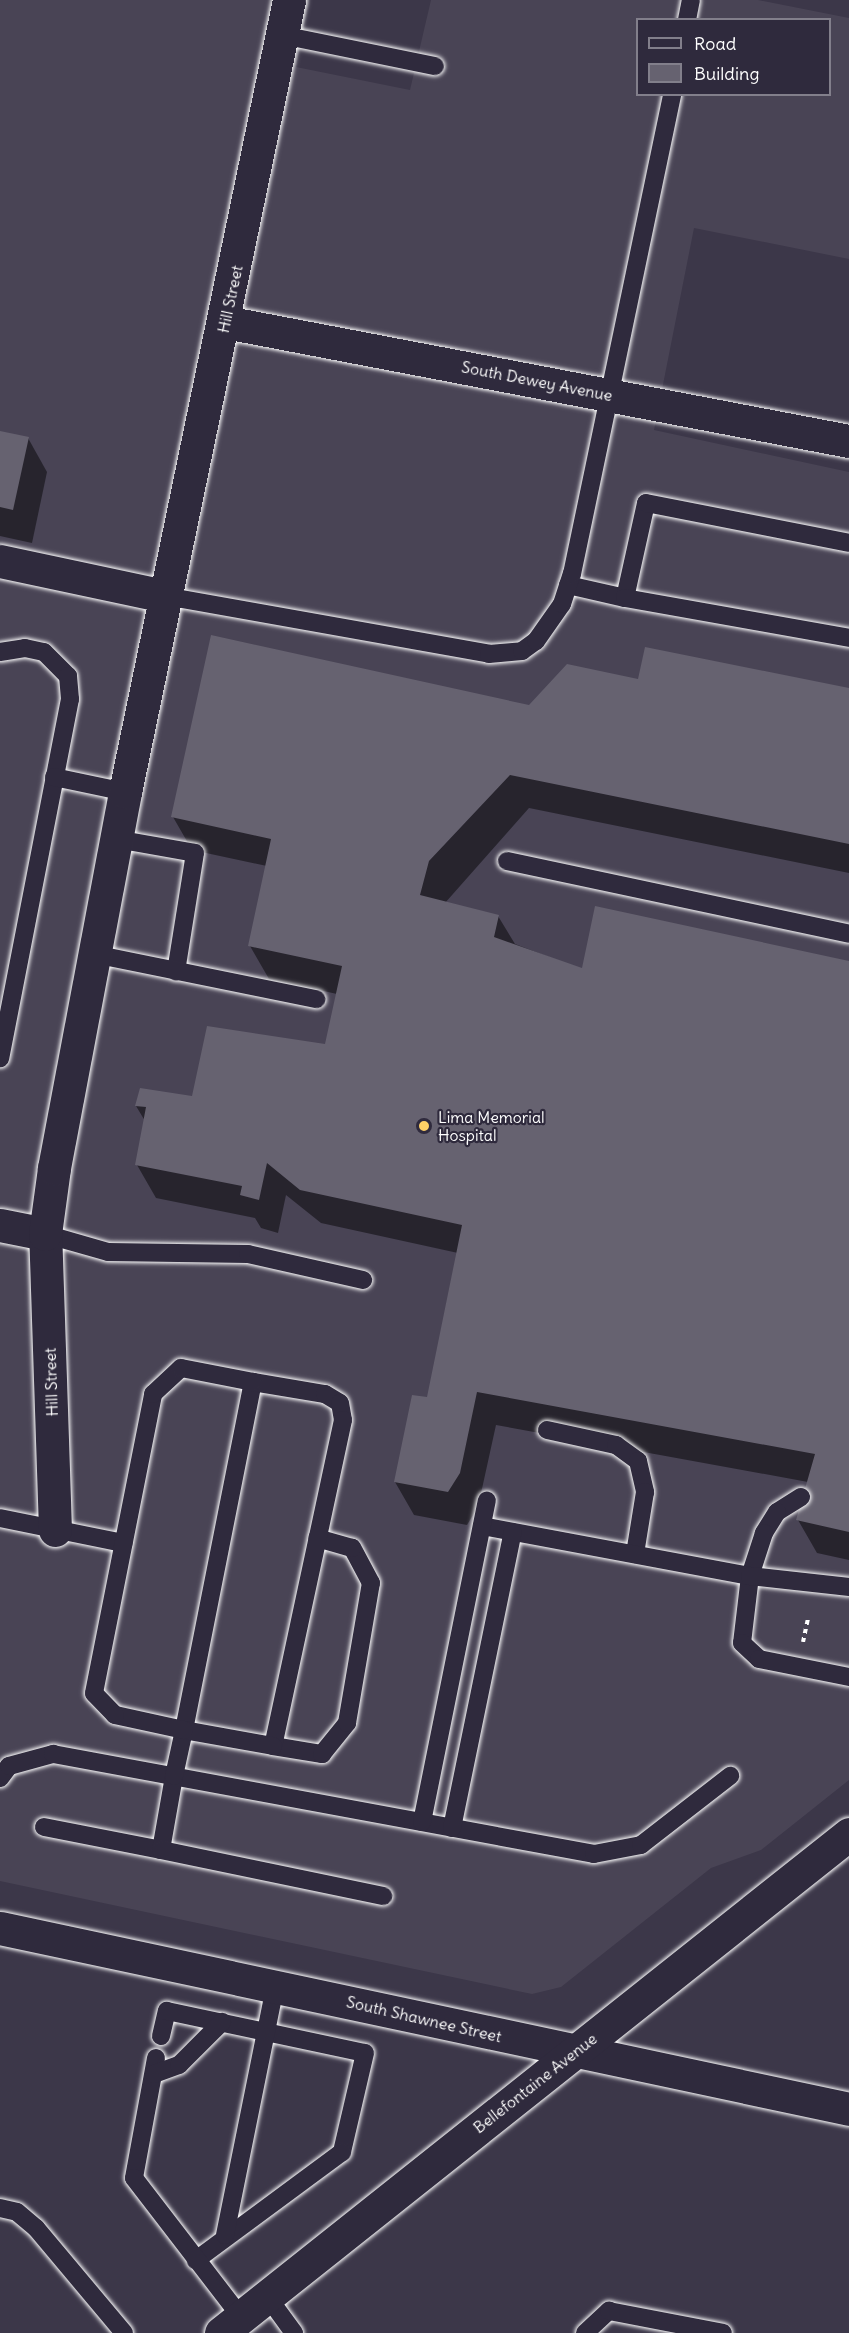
<!DOCTYPE html>
<style>
body{margin:0}
#map{position:relative;width:849px;height:2333px;overflow:hidden;background:#3c3749;font-family:Delius,sans-serif}
div>[style]{position:absolute}
[style*='--x']{left:calc(var(--x)*1px);top:calc(var(--y)*1px);width:calc(var(--w)*1px);rotate:calc(var(--a)*1deg)}
.built>*{inset:0;background:#494455}
.shadow>*{inset:0;background:#0007}
.building>*{inset:0;background:#666270}
.path>*{height:4px;margin-top:-2px;transform-origin:0;background:repeating-linear-gradient(90deg,#fff 0 4.5px,transparent 0 9px)}
.roads{filter:drop-shadow(0 0 2px #fff) drop-shadow(0 0 2px #fff)}
.lane>*{height:18px;margin:-9px;padding:0 9px;transform-origin:9px;border-radius:9px;background:#2f2a3d}
.street>*{height:33px;margin:-16.5px;padding:0 16.5px;transform-origin:16.5px;border-radius:16.5px;background:#2f2a3d}
.primary>*{height:33px;margin:-16.5px;padding:0 16.5px;transform-origin:16.5px;border-radius:16.5px;background:#2f2a3d}
.dots>*{width:16px;height:16px;translate:-50% -50%;box-sizing:border-box;border:3px solid #2f2a3d;border-radius:50%}
span{translate:-50% -50%;white-space:nowrap;text-align:center;line-height:1.15;-webkit-text-stroke:4.5px #2f2a3d;paint-order:stroke}
.street-label{font-size:16px;color:#fff}
.poi-label{font-size:16px;color:#fff}
.left{translate:0 -50%;text-align:left}
.legend{position:absolute;left:636px;top:18px;width:195px;height:78px;box-sizing:border-box;background:#2f2a3d;border:2px solid #827f8b;margin:0;padding:8px 10px;list-style:none;font-size:18px;color:#fff}
.legend li{display:flex;align-items:center;gap:12px;height:30px}
.legend b{width:30px;border:2px solid #827f8b}
</style>
<div id="map">
<div class="built">
<div style="clip-path:polygon(evenodd,0 0,309px 0,296px 67px,410px 90px,431px 0,758px 0,849px 18px,849px 259px,694px 228px,654px 430px,849px 472px,849px 1780px,761px 1850px,711px 1868px,561px 1987px,532px 1994px,0 1881px,0 0,638px 20px,830px 20px,830px 94px,638px 94px,638px 20px)"></div>
</div>
<div class="shadow">
<div style="clip-path:polygon(0 432px,28px 438px,47px 472px,32px 543px,0 536px)"></div>
<div style="clip-path:polygon(640px 680px,849px 690px,849px 873px,529px 808px,445px 903px,498px 916px,515px 944px,583px 970px,849px 962px,849px 1560px,817px 1553px,798px 1520px,808px 1482px,496px 1425px,478px 1507px,467px 1525px,414px 1515px,395px 1482px,428px 1399px,458px 1253px,321px 1223px,286px 1195px,278px 1233px,261px 1228px,255px 1218px,156px 1198px,137px 1165px,145px 1121px,136px 1106px,141px 1090px,193px 1098px,326px 1046px,337px 994px,269px 979px,250px 946px,267px 866px,192px 850px,173px 817px,530px 706px)"></div>
</div>
<div class="building">
<div style="clip-path:polygon(0 431px,29px 437px,13px 510px,0 507px)"></div>
<div style="clip-path:polygon(211px 635px,529px 705px,567px 664px,638px 679px,645px 647px,849px 688px,849px 844px,510px 775px,429px 861px,420px 895px,499px 915px,494px 937px,582px 968px,595px 906px,849px 961px,849px 1532px,796px 1520px,815px 1454px,477px 1392px,460px 1473px,448px 1492px,394px 1482px,412px 1395px,427px 1397px,462px 1225px,300px 1190px,267px 1163px,259px 1200px,240px 1195px,242px 1186px,135px 1165px,146px 1107px,135px 1106px,140px 1088px,192px 1096px,207px 1026px,325px 1044px,342px 966px,248px 946px,271px 839px,171px 817px)"></div>
</div>
<div class="path">
<div style="--x:803;--y:1642;--w:24;--a:-78"></div>
</div>
<div class="roads">
<div class="lane">
<div style="--x:687;--y:20;--w:20;--a:-79"></div>
<div style="--x:282;--y:35;--w:156;--a:11.5"></div>
<div style="--x:568;--y:585;--w:58;--a:12.8"></div>
<div style="--x:625;--y:598;--w:97;--a:-77.5"></div>
<div style="--x:646;--y:503;--w:207;--a:11.1"></div>
<div style="--x:165;--y:596;--w:329;--a:10.1"></div>
<div style="--x:489;--y:654;--w:33;--a:-5"></div>
<div style="--x:522;--y:651;--w:17;--a:-36"></div>
<div style="--x:536;--y:641;--w:45;--a:-54.9"></div>
<div style="--x:562;--y:604;--w:32;--a:-72"></div>
<div style="--x:572;--y:574;--w:490;--a:-78.2"></div>
<div style="--x:625;--y:598;--w:228;--a:10.1"></div>
<div style="--x:0;--y:652;--w:25;--a:-9"></div>
<div style="--x:25;--y:648;--w:19;--a:12"></div>
<div style="--x:44;--y:652;--w:34;--a:45"></div>
<div style="--x:68;--y:676;--w:23;--a:85"></div>
<div style="--x:70;--y:699;--w:366;--a:101"></div>
<div style="--x:54;--y:777;--w:73;--a:11.9"></div>
<div style="--x:116;--y:839;--w:80;--a:10"></div>
<div style="--x:195;--y:853;--w:120;--a:99.1"></div>
<div style="--x:507;--y:861;--w:350;--a:12"></div>
<div style="--x:94;--y:954;--w:227;--a:11.5"></div>
<div style="--x:45;--y:1234;--w:66;--a:15.9"></div>
<div style="--x:108;--y:1252;--w:140;--a:0.8"></div>
<div style="--x:248;--y:1254;--w:118;--a:12.7"></div>
<div style="--x:547;--y:1430;--w:71;--a:12.3"></div>
<div style="--x:616;--y:1445;--w:27;--a:36"></div>
<div style="--x:638;--y:1461;--w:32;--a:77"></div>
<div style="--x:645;--y:1492;--w:63;--a:99.2"></div>
<div style="--x:801;--y:1497;--w:28;--a:148"></div>
<div style="--x:777;--y:1512;--w:25;--a:122"></div>
<div style="--x:764;--y:1533;--w:45;--a:108"></div>
<div style="--x:750;--y:1576;--w:67;--a:96.8"></div>
<div style="--x:742;--y:1643;--w:23;--a:43"></div>
<div style="--x:759;--y:1659;--w:92;--a:11.3"></div>
<div style="--x:0;--y:1518;--w:126;--a:11.5"></div>
<div style="--x:482;--y:1526;--w:273;--a:10.6"></div>
<div style="--x:750;--y:1576;--w:100;--a:6.3"></div>
<div style="--x:273;--y:1746;--w:50;--a:9.3"></div>
<div style="--x:322;--y:1754;--w:40;--a:-51"></div>
<div style="--x:347;--y:1723;--w:142;--a:-80.3"></div>
<div style="--x:371;--y:1583;--w:40;--a:-118"></div>
<div style="--x:352;--y:1548;--w:36;--a:-164"></div>
<div style="--x:0;--y:1778;--w:15;--a:-53"></div>
<div style="--x:9;--y:1766;--w:46;--a:-15.3"></div>
<div style="--x:53;--y:1754;--w:550;--a:10.47"></div>
<div style="--x:594;--y:1854;--w:48;--a:-10.8"></div>
<div style="--x:641;--y:1845;--w:113;--a:-37.8"></div>
<div style="--x:422;--y:1822;--w:328;--a:-78.6"></div>
<div style="--x:44;--y:1827;--w:119;--a:11.1"></div>
<div style="--x:161;--y:1850;--w:75;--a:-80"></div>
<div style="--x:174;--y:1776;--w:47;--a:-77.7"></div>
<div style="--x:184;--y:1730;--w:355;--a:-78.8"></div>
<div style="--x:253;--y:1382;--w:73;--a:9.5"></div>
<div style="--x:325;--y:1394;--w:17;--a:31"></div>
<div style="--x:340;--y:1403;--w:17;--a:80"></div>
<div style="--x:343;--y:1420;--w:333;--a:102.1"></div>
<div style="--x:273;--y:1746;--w:90;--a:-169.8"></div>
<div style="--x:184;--y:1730;--w:71;--a:-167.7"></div>
<div style="--x:115;--y:1715;--w:30;--a:-134"></div>
<div style="--x:94;--y:1693;--w:305;--a:-78.8"></div>
<div style="--x:153;--y:1394;--w:38;--a:-43"></div>
<div style="--x:181;--y:1368;--w:73;--a:11"></div>
<div style="--x:452;--y:1828;--w:302;--a:-78.4"></div>
<div style="--x:161;--y:1850;--w:227;--a:11.7"></div>
<div style="--x:161;--y:2036;--w:26;--a:-77"></div>
<div style="--x:167;--y:2011;--w:202;--a:12"></div>
<div style="--x:365;--y:2053;--w:102;--a:103.1"></div>
<div style="--x:342;--y:2152;--w:182;--a:143.5"></div>
<div style="--x:156;--y:2058;--w:122;--a:100.4"></div>
<div style="--x:134;--y:2178;--w:175;--a:52.4"></div>
<div style="--x:154;--y:2074;--w:27;--a:-20"></div>
<div style="--x:179;--y:2065;--w:61;--a:-45"></div>
<div style="--x:0;--y:2208;--w:17;--a:13"></div>
<div style="--x:17;--y:2212;--w:25;--a:40"></div>
<div style="--x:36;--y:2228;--w:137;--a:50"></div>
<div style="--x:225;--y:2235;--w:253;--a:-78.6"></div>
<div style="--x:267;--y:2296;--w:46;--a:53.9"></div>
<div style="--x:585;--y:2333;--w:33;--a:-43"></div>
<div style="--x:609;--y:2311;--w:116;--a:10.9"></div>
</div>
<div class="street">
<div style="--x:225;--y:322;--w:635;--a:10.8"></div>
<div style="--x:0;--y:561;--w:169;--a:12"></div>
<div style="--x:0;--y:1225;--w:46;--a:11.3"></div>
<div style="--x:55;--y:1530;--w:296;--a:-91.9"></div>
<div style="--x:45;--y:1234;--w:67;--a:-82.2"></div>
<div style="--x:54;--y:1168;--w:383;--a:-79.3"></div>
<div style="--x:125;--y:792;--w:809;--a:-78.3"></div>
<div style="--x:0;--y:1928;--w:868;--a:12.03"></div>
</div>
<div class="primary">
<div style="--x:221;--y:2333;--w:802;--a:-38.47"></div>
</div>
</div>
<div class="dots">
<div style="left:424px;top:1126px;background:#ffd166"></div>
</div>
<div class="street-label">
<span style="left:230px;top:299px;rotate:-78deg">Hill Street</span>
<span style="left:537px;top:381px;rotate:11deg">South Dewey Avenue</span>
<span style="left:51px;top:1382px;rotate:-92deg">Hill Street</span>
<span style="left:424px;top:2019px;rotate:13deg">South Shawnee Street</span>
<span style="left:535px;top:2083px;rotate:-38deg">Bellefontaine Avenue</span>
</div>
<div class="poi-label">
<span class="left" style="left:438px;top:1126px">Lima Memorial<br>Hospital</span>
</div>
<ul class="legend">
<li><b style="height:8px;background:#2f2a3d"></b>Road</li>
<li><b style="height:16px;background:#666270"></b>Building</li>
</ul>
</div>
